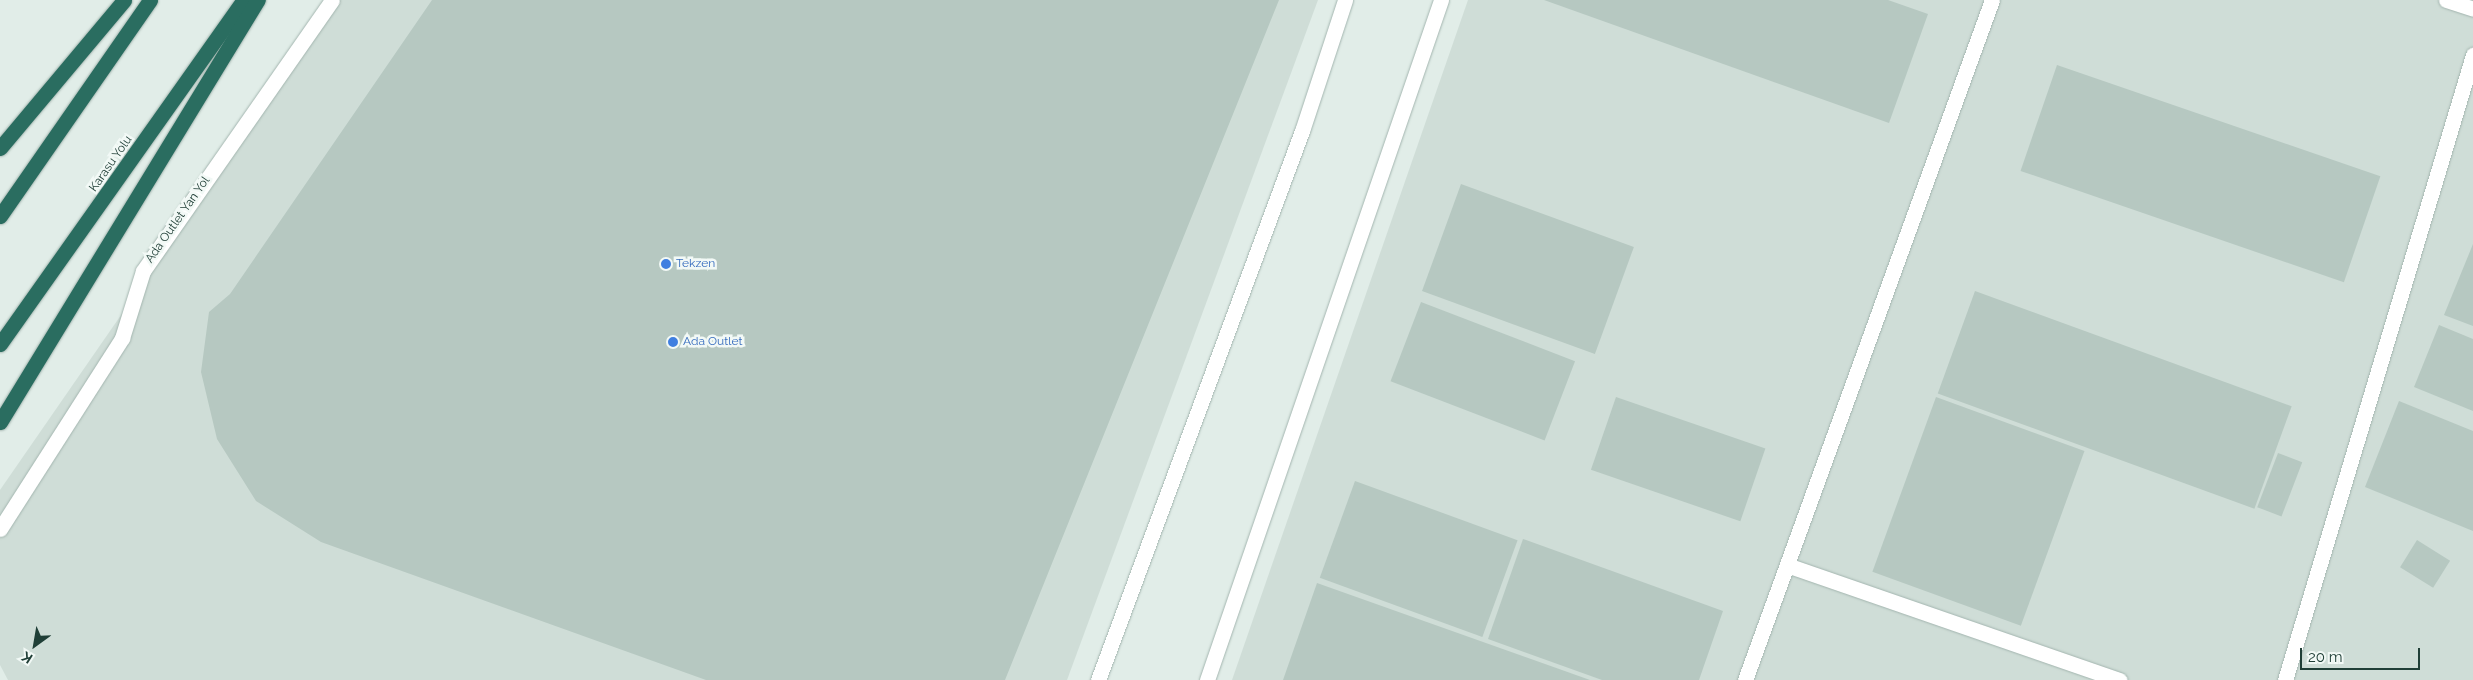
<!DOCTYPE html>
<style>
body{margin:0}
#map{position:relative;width:2473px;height:680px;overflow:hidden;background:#e1ede8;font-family:Raleway,sans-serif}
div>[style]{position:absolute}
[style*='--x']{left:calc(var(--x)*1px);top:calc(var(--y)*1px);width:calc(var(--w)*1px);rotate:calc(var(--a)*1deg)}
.built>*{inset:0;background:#cfddd7}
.building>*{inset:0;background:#b6c8c1;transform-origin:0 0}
.roads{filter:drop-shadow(0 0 1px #a3b5af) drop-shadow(0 0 1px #a3b5af)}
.lane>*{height:15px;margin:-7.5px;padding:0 7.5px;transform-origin:7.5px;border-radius:7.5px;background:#fff}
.highway>*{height:15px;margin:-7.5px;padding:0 7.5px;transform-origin:7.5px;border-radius:7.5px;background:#2a6d60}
.dots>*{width:14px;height:14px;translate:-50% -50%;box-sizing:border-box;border:2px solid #f2f9f6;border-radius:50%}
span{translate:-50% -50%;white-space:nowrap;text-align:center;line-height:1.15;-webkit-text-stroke:5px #f2f9f6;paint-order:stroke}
.street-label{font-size:12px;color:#203f37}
.shop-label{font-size:12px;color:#366cbe}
.left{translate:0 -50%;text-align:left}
.north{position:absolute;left:10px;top:620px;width:50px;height:50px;-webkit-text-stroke:4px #f2f9f6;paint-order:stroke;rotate:212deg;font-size:14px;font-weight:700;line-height:20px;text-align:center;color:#203f37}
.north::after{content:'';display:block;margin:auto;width:18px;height:22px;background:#203f37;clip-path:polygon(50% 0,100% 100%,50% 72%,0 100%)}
.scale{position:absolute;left:2300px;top:648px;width:120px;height:22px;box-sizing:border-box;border:2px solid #203f37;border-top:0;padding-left:6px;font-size:15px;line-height:18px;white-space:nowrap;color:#203f37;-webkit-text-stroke:4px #f2f9f6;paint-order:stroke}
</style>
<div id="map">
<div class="built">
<div style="clip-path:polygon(339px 0,1318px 0,1067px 680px,8px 680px,0 665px,0 490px)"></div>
<div style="clip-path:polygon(1468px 0,2473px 0,2473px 680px,1232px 680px)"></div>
</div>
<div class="building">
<div style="clip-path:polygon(432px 0,1279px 0,1005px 680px,706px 680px,321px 542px,256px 501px,217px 439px,201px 372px,209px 312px,230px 294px)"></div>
<div style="clip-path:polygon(1544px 0,1888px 0,1928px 14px,1889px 123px)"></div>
<div style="left:2057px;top:65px;width:342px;height:112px;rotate:19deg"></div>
<div style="left:1461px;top:184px;width:184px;height:114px;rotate:20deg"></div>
<div style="clip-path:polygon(2473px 244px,2473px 326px,2444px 315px)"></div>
<div style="left:1975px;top:291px;width:337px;height:109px;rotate:20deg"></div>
<div style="left:1421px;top:302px;width:165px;height:85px;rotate:21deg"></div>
<div style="clip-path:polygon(2439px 325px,2473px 339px,2473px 411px,2414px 387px)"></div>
<div style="left:1616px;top:397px;width:158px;height:77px;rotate:19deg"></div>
<div style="left:1936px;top:397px;width:158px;height:186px;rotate:20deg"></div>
<div style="clip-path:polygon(2399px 401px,2473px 431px,2473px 531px,2365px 487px)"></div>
<div style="left:2278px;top:453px;width:26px;height:58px;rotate:21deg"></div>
<div style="left:1355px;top:481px;width:173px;height:103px;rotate:20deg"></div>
<div style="clip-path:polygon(1523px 539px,1723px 611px,1699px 680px,1602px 680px,1488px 639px)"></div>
<div style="left:2417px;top:540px;width:39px;height:32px;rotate:32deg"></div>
<div style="clip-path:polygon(1317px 583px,1590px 680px,1283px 680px)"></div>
</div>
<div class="roads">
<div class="lane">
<div style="--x:2446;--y:0;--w:28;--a:18"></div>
<div style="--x:0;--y:529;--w:227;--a:-57.4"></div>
<div style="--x:122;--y:338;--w:70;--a:-72.6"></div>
<div style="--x:143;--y:271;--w:330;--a:-55.1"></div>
<div style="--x:1787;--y:565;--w:352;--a:19.1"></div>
<div style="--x:1098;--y:680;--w:586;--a:-69.62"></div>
<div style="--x:1302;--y:131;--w:138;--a:-71.8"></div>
<div style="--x:1207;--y:680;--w:719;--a:-71.01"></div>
<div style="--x:1745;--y:680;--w:723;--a:-70.04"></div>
<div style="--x:2285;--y:680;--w:653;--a:-73.26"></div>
</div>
<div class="highway">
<div style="--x:0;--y:148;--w:193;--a:-50"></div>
<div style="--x:0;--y:216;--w:263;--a:-55.2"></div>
<div style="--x:0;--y:344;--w:422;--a:-54.7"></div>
<div style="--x:0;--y:422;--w:495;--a:-58.6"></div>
</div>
</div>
<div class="dots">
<div style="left:666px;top:264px;background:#3f7fe0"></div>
<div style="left:673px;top:342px;background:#3f7fe0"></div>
</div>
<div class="street-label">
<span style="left:111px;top:164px;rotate:-55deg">Karasu Yolu</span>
<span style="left:178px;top:220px;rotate:-55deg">Ada Outlet Yan Yol</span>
</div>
<div class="shop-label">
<span class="left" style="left:676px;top:264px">Tekzen</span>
<span class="left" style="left:683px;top:342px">Ada Outlet</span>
</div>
<div class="north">K</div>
<div class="scale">20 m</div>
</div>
